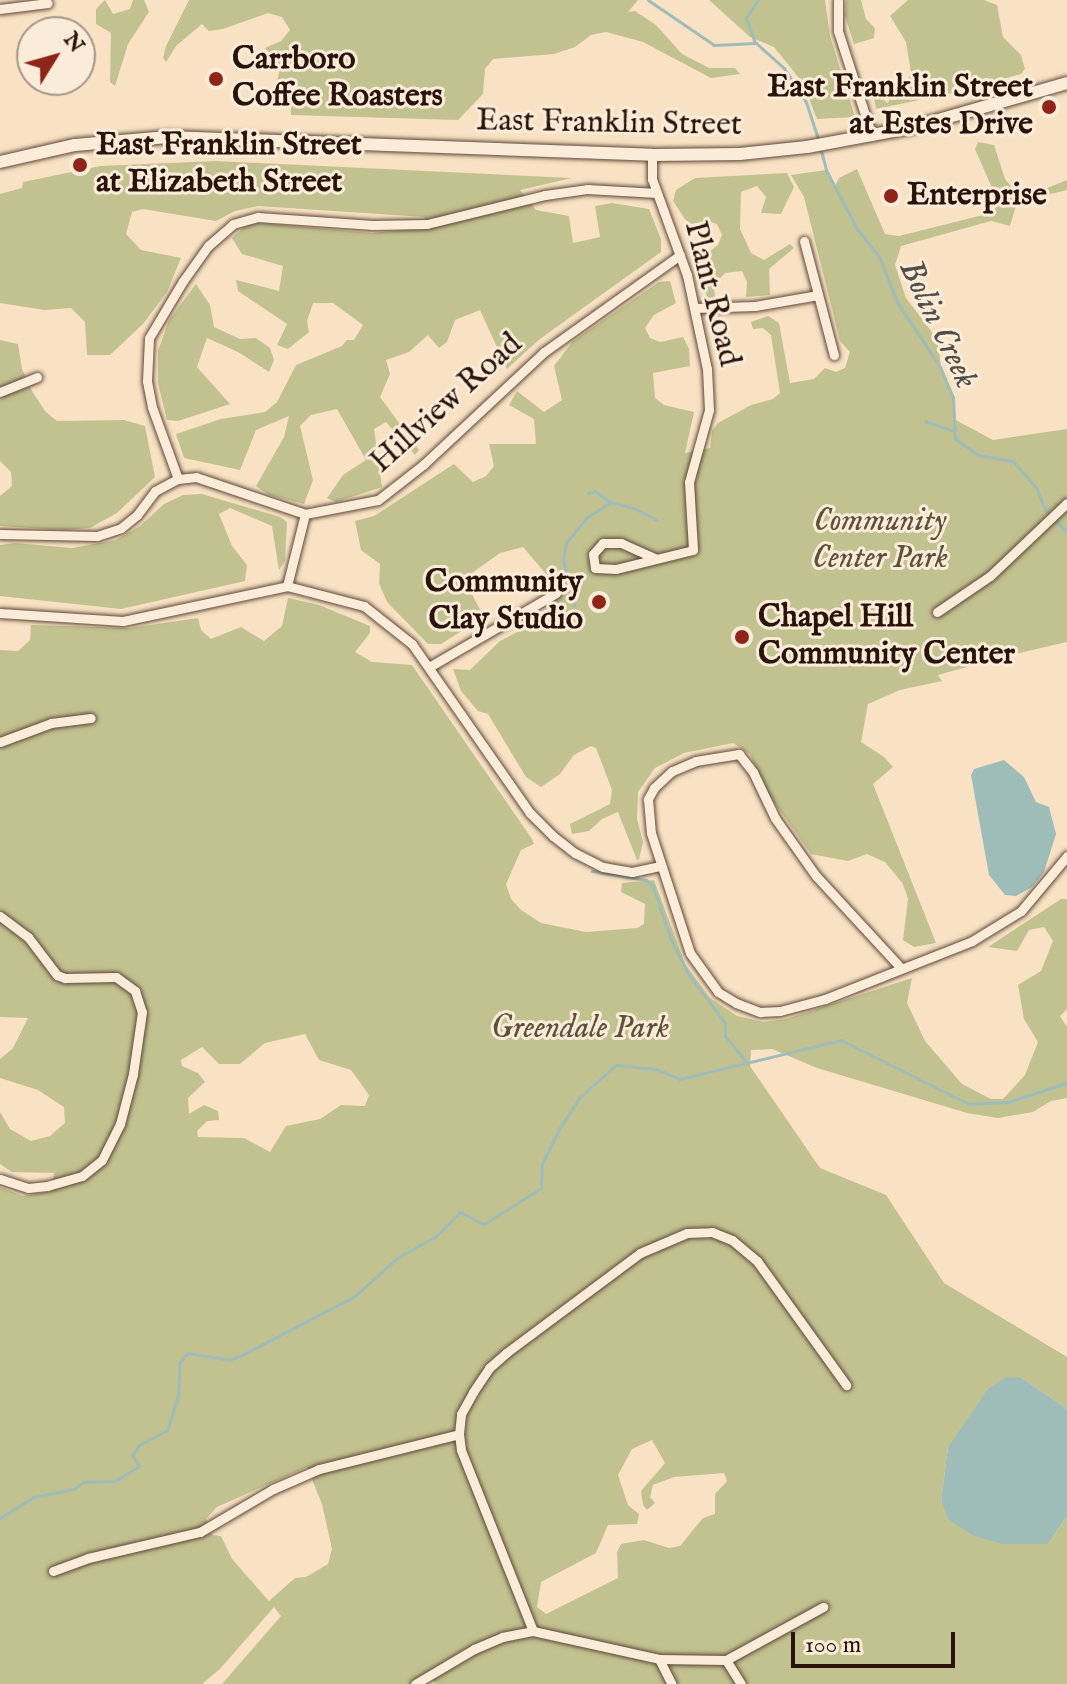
<!DOCTYPE html>
<style>
body{margin:0}
#map{position:relative;width:1067px;height:1684px;overflow:hidden;background:#f8e2c3;font-family:"IM FELL English",serif}
div>[style]{position:absolute}
[style*='--x']{left:calc(var(--x)*1px);top:calc(var(--y)*1px);width:calc(var(--w)*1px);rotate:calc(var(--a)*1deg)}
.green>*{inset:0;background:#c2c290}
.water>*{inset:0;background:#9ebdb9}
.stream>*{height:3px;margin:-1.5px;padding:0 1.5px;transform-origin:1.5px;border-radius:1.5px;background:#9ebdb9}
.roads{filter:drop-shadow(0 0 2px #5e4738) drop-shadow(0 0 2px #5e4738)}
.minor>*{height:9px;margin:-4.5px;padding:0 4.5px;transform-origin:4.5px;border-radius:4.5px;background:#faecd8}
.secondary>*{height:12px;margin:-6px;padding:0 6px;transform-origin:6px;border-radius:6px;background:#faecd8}
.dots>*{width:22px;height:22px;translate:-50% -50%;box-sizing:border-box;border:4px solid #faecd8;border-radius:50%}
span{translate:-50% -50%;white-space:nowrap;text-align:center;line-height:1.15;-webkit-text-stroke:6px #faecd8;paint-order:stroke}
.poi-label{font-size:32px;color:#2a130a;font-weight:700}
.left{translate:0 -50%;text-align:left}
.right{translate:-100% -50%;text-align:right}
.street-label{font-size:32px;color:#2a130a}
.park-label{font-size:32px;color:#5f5039;font-style:italic}
.water-label{font-size:34px;color:#534e47;font-style:italic}
.north{position:absolute;left:16px;top:16px;width:80px;height:80px;box-sizing:border-box;background:#faecd8;border:2px solid #a79586;border-radius:50%;rotate:53deg;font-size:22px;font-weight:700;line-height:32px;text-align:center;color:#2a130a}
.north::after{content:'';display:block;margin:auto;width:28px;height:36px;background:#8f2418;clip-path:polygon(50% 0,100% 100%,50% 72%,0 100%)}
.scale{position:absolute;left:791px;top:1632px;width:164px;height:36px;box-sizing:border-box;border:4px solid #2a130a;border-top:0;padding-left:10px;font-size:24px;line-height:28px;white-space:nowrap;color:#2a130a;-webkit-text-stroke:6px #faecd8;paint-order:stroke}
</style>
<div id="map">
<div class="green">
<div style="clip-path:polygon(105px 0,113px 14px,130px 9px,133px 0,144px 0,149px 12px,128px 44px,115px 86px,110px 82px,111px 33px,96px 24px,96px 9px)"></div>
<div style="clip-path:polygon(189px 0,638px 0,628px 12px,635px 11px,656px 25px,682px 54px,709px 68px,735px 68px,740px 74px,711px 78px,643px 42px,606px 32px,591px 35px,575px 47px,554px 54px,493px 59px,485px 69px,483px 94px,458px 120px,291px 115px,290px 90px,286px 92px,276px 87px,280px 68px,265px 48px,281px 41px,290px 30px,282px 17px,268px 13px,223px 29px,209px 31px,202px 24px,176px 46px,166px 62px,163px 58px,166px 46px)"></div>
<div style="clip-path:polygon(709px 0,825px 0,830px 36px,855px 117px,817px 119px,803px 83px,774px 47px,750px 37px)"></div>
<div style="clip-path:polygon(846px 0,861px 0,866px 19px,875px 28px,874px 38px,854px 44px,845px 16px)"></div>
<div style="clip-path:polygon(908px 0,984px 0,997px 5px,1003px 37px,1021px 55px,1025px 69px,1021px 74px,953px 93px,876px 109px,874px 97px,878px 96px,888px 103px,892px 92px,908px 80px,911px 72px,906px 42px,890px 16px)"></div>
<div style="clip-path:polygon(978px 142px,994px 145px,1005px 179px,1016px 192px,1030px 195px,1067px 180px,1067px 190px,1034px 198px,1016px 206px,1010px 226px,991px 221px,901px 246px,895px 265px,906px 298px,938px 340px,941px 369px,953px 397px,954px 419px,993px 440px,1067px 429px,1067px 642px,1011px 655px,1000px 663px,985px 662px,938px 675px,942px 681px,900px 690px,868px 704px,861px 742px,884px 757px,893px 767px,873px 784px,936px 943px,914px 947px,903px 940px,908px 899px,903px 884px,885px 862px,867px 854px,848px 861px,811px 854px,768px 794px,750px 754px,733px 743px,684px 753px,655px 768px,638px 792px,637px 819px,643px 842px,639px 859px,637px 860px,618px 812px,602px 819px,589px 831px,572px 834px,570px 824px,610px 804px,612px 790px,596px 748px,591px 746px,574px 755px,560px 774px,541px 787px,526px 777px,488px 714px,478px 711px,461px 691px,453px 669px,470px 670px,500px 641px,560px 610px,548px 587px,546px 574px,523px 547px,500px 553px,472px 573px,467px 585px,484px 617px,441px 644px,428px 644px,387px 602px,379px 583px,380px 564px,361px 550px,355px 521px,374px 516px,454px 464px,473px 482px,486px 476px,494px 466px,489px 444px,536px 444px,534px 419px,509px 405px,517px 391px,544px 412px,562px 400px,554px 366px,573px 341px,659px 282px,670px 281px,676px 303px,654px 315px,645px 328px,650px 338px,660px 342px,683px 337px,689px 349px,690px 366px,653px 373px,655px 398px,664px 405px,694px 412px,685px 453px,710px 448px,712px 431px,718px 423px,751px 405px,773px 399px,780px 393px,771px 335px,763px 328px,753px 329px,751px 322px,768px 316px,779px 323px,790px 383px,814px 379px,825px 368px,836px 372px,845px 368px,850px 352px,840px 341px,804px 197px,791px 175px,826px 170px,835px 186px,839px 178px,857px 169px,885px 234px,899px 236px,991px 213px,999px 204px,975px 149px)"></div>
<div style="clip-path:polygon(216px 161px,572px 178px,520px 190px,536px 210px,569px 216px,573px 243px,600px 237px,595px 206px,612px 203px,649px 209px,661px 239px,661px 252px,540px 339px,507px 369px,480px 310px,455px 320px,447px 342px,439px 348px,428px 335px,409px 352px,386px 360px,390px 374px,380px 397px,419px 450px,415px 455px,386px 422px,374px 429px,382px 487px,336px 502px,327px 498px,343px 475px,366px 460px,337px 409px,311px 415px,300px 426px,313px 480px,304px 504px,269px 495px,256px 486px,284px 437px,289px 416px,256px 430px,240px 470px,184px 458px,176px 434px,221px 419px,265px 412px,277px 402px,296px 365px,342px 346px,347px 340px,354px 340px,363px 325px,333px 303px,313px 303px,307px 321px,309px 332px,288px 349px,277px 345px,287px 324px,238px 291px,236px 280px,279px 291px,283px 266px,242px 254px,232px 238px,245px 226px,260px 223px,372px 233px,421px 228px,425px 217px,258px 206px,235px 211px,216px 221px,143px 209px,132px 212px,126px 234px,141px 250px,181px 258px,167px 292px,143px 324px,110px 355px,87px 355px,85px 322px,71px 308px,44px 310px,0 303px,0 194px,22px 188px,23px 182px,100px 166px)"></div>
<div style="clip-path:polygon(787px 173px,794px 187px,781px 214px,761px 213px,766px 197px,757px 186px,741px 192px,740px 229px,751px 253px,764px 260px,790px 244px,794px 248px,769px 269px,770px 295px,746px 297px,747px 282px,742px 271px,725px 273px,714px 285px,715px 299px,707px 298px,698px 260px,718px 245px,722px 235px,717px 224px,708px 221px,691px 224px,685px 219px,673px 201px,676px 190px,695px 178px)"></div>
<div style="clip-path:polygon(196px 284px,210px 305px,214px 327px,240px 339px,256px 338px,270px 348px,274px 360px,269px 372px,238px 352px,207px 338px,197px 367px,230px 404px,178px 421px,167px 420px,158px 383px,158px 351px,169px 320px)"></div>
<div style="clip-path:polygon(0 340px,18px 344px,22px 369px,32px 391px,45px 411px,57px 421px,124px 420px,145px 426px,155px 477px,117px 513px,90px 528px,65px 530px,0 526px,0 496px,12px 486px,11px 472px,0 461px)"></div>
<div style="clip-path:polygon(202px 494px,280px 517px,287px 522px,285px 561px,279px 570px,272px 526px,230px 508px,219px 514px,232px 546px,247px 565px,245px 581px,121px 609px,0 596px,0 545px,15px 543px,72px 548px,116px 540px,140px 526px,164px 504px,183px 495px)"></div>
<div style="clip-path:polygon(evenodd,288px 598px,319px 605px,370px 626px,370px 633px,355px 652px,372px 662px,412px 665px,532px 839px,534px 844px,521px 850px,506px 884px,511px 899px,521px 910px,541px 923px,586px 932px,637px 928px,644px 924px,645px 904px,621px 892px,622px 883px,654px 880px,685px 964px,710px 998px,737px 1016px,763px 1022px,786px 1019px,912px 978px,907px 1003px,925px 1041px,962px 1084px,991px 1099px,1003px 1099px,1025px 1075px,1038px 1042px,1024px 1019px,1018px 985px,1041px 971px,1053px 941px,1044px 927px,1029px 930px,1017px 951px,988px 947px,1061px 899px,1067px 899px,1067px 1009px,1060px 1016px,1067px 1027px,1067px 1098px,1051px 1101px,1033px 1112px,998px 1118px,967px 1113px,817px 1068px,772px 1049px,751px 1050px,750px 1066px,820px 1168px,886px 1195px,944px 1283px,1067px 1357px,1067px 1409px,1022px 1378px,948px 1447px,941px 1501px,950px 1520px,971px 1535px,1048px 1544px,1067px 1516px,1067px 1684px,436px 1684px,432px 1680px,423px 1684px,222px 1684px,281px 1616px,274px 1607px,220px 1669px,202px 1684px,0 1684px,0 1187px,23px 1196px,52px 1191px,54px 1173px,12px 1172px,0 1164px,0 1112px,10px 1129px,31px 1141px,50px 1136px,65px 1123px,64px 1107px,38px 1090px,0 1078px,0 1059px,13px 1048px,28px 1018px,0 1017px,0 650px,18px 651px,30px 640px,31px 625px,130px 628px,198px 618px,201px 630px,211px 639px,241px 627px,264px 641px,282px 626px,288px 598px,305px 1034px,319px 1060px,351px 1070px,369px 1095px,365px 1106px,341px 1105px,320px 1119px,286px 1126px,270px 1152px,244px 1138px,198px 1137px,197px 1131px,207px 1121px,219px 1120px,218px 1111px,204px 1105px,189px 1114px,188px 1098px,205px 1082px,198px 1073px,182px 1066px,181px 1060px,202px 1047px,219px 1064px,240px 1064px,265px 1043px,305px 1034px,288px 598px,652px 1440px,665px 1463px,641px 1491px,643px 1505px,647px 1510px,655px 1503px,650px 1497px,653px 1485px,674px 1477px,724px 1473px,727px 1481px,715px 1494px,715px 1514px,703px 1518px,680px 1546px,669px 1548px,644px 1540px,621px 1544px,617px 1552px,618px 1578px,546px 1614px,537px 1607px,541px 1582px,596px 1553px,608px 1525px,637px 1524px,639px 1514px,628px 1505px,618px 1475px,632px 1449px,652px 1440px,288px 598px,307px 1467px,322px 1504px,332px 1549px,328px 1564px,306px 1577px,295px 1578px,269px 1601px,232px 1559px,221px 1536px,212px 1535px,206px 1519px,217px 1507px,307px 1467px)"></div>
</div>
<div class="water">
<div style="clip-path:polygon(1004px 760px,1024px 777px,1036px 802px,1049px 807px,1056px 834px,1044px 872px,1032px 887px,1016px 896px,1005px 895px,989px 875px,971px 775px,974px 769px)"></div>
<div style="clip-path:polygon(1006px 1377px,1022px 1378px,1067px 1409px,1067px 1516px,1048px 1544px,1002px 1544px,971px 1535px,949px 1520px,941px 1501px,948px 1447px,988px 1389px)"></div>
</div>
<div class="stream">
<div style="--x:648;--y:0;--w:80;--a:34.3"></div>
<div style="--x:714;--y:45;--w:42;--a:-2.7"></div>
<div style="--x:756;--y:43;--w:38;--a:42"></div>
<div style="--x:784;--y:68;--w:40;--a:57.1"></div>
<div style="--x:806;--y:102;--w:40;--a:72"></div>
<div style="--x:755;--y:43;--w:27;--a:-110"></div>
<div style="--x:746;--y:18;--w:22;--a:-56"></div>
<div style="--x:820;--y:147;--w:24;--a:75"></div>
<div style="--x:826;--y:170;--w:67;--a:62.3"></div>
<div style="--x:857;--y:229;--w:35;--a:51"></div>
<div style="--x:879;--y:256;--w:49;--a:68.6"></div>
<div style="--x:897;--y:302;--w:78;--a:56.5"></div>
<div style="--x:940;--y:367;--w:33;--a:67"></div>
<div style="--x:953;--y:397;--w:42;--a:87.3"></div>
<div style="--x:955;--y:439;--w:28;--a:35"></div>
<div style="--x:978;--y:455;--w:36;--a:10"></div>
<div style="--x:1013;--y:461;--w:35;--a:49"></div>
<div style="--x:1036;--y:487;--w:24;--a:68"></div>
<div style="--x:1045;--y:509;--w:33;--a:47"></div>
<div style="--x:925;--y:421;--w:28;--a:19"></div>
<div style="--x:588;--y:493;--w:7;--a:-16"></div>
<div style="--x:595;--y:491;--w:17;--a:36"></div>
<div style="--x:574;--y:605;--w:46;--a:-103.7"></div>
<div style="--x:563;--y:560;--w:17;--a:-80"></div>
<div style="--x:566;--y:543;--w:32;--a:-51"></div>
<div style="--x:586;--y:518;--w:30;--a:-33"></div>
<div style="--x:611;--y:502;--w:26;--a:16"></div>
<div style="--x:636;--y:509;--w:24;--a:28"></div>
<div style="--x:592;--y:871;--w:55;--a:9.5"></div>
<div style="--x:646;--y:880;--w:9;--a:41"></div>
<div style="--x:653;--y:886;--w:57;--a:71.6"></div>
<div style="--x:671;--y:940;--w:39;--a:63"></div>
<div style="--x:689;--y:975;--w:60;--a:53.1"></div>
<div style="--x:725;--y:1023;--w:13;--a:90"></div>
<div style="--x:725;--y:1036;--w:35;--a:51"></div>
<div style="--x:0;--y:1518;--w:39;--a:-32"></div>
<div style="--x:33;--y:1497;--w:42;--a:-11"></div>
<div style="--x:74;--y:1489;--w:11;--a:-38"></div>
<div style="--x:83;--y:1482;--w:32;--a:-2"></div>
<div style="--x:115;--y:1481;--w:28;--a:-32"></div>
<div style="--x:139;--y:1466;--w:13;--a:-122"></div>
<div style="--x:132;--y:1455;--w:12;--a:-55"></div>
<div style="--x:139;--y:1445;--w:32;--a:-28"></div>
<div style="--x:167;--y:1430;--w:36;--a:-72"></div>
<div style="--x:178;--y:1396;--w:34;--a:-87"></div>
<div style="--x:180;--y:1362;--w:11;--a:-52"></div>
<div style="--x:187;--y:1353;--w:44;--a:9.2"></div>
<div style="--x:230;--y:1360;--w:15;--a:-23"></div>
<div style="--x:244;--y:1354;--w:125;--a:-27.6"></div>
<div style="--x:355;--y:1296;--w:57;--a:-42.1"></div>
<div style="--x:397;--y:1258;--w:45;--a:-29.4"></div>
<div style="--x:436;--y:1236;--w:34;--a:-45"></div>
<div style="--x:460;--y:1212;--w:27;--a:27"></div>
<div style="--x:484;--y:1224;--w:67;--a:-32.3"></div>
<div style="--x:541;--y:1188;--w:24;--a:-88"></div>
<div style="--x:542;--y:1164;--w:39;--a:-64"></div>
<div style="--x:559;--y:1129;--w:37;--a:-57"></div>
<div style="--x:579;--y:1098;--w:50;--a:-41.7"></div>
<div style="--x:616;--y:1065;--w:40;--a:5.7"></div>
<div style="--x:656;--y:1069;--w:26;--a:23"></div>
<div style="--x:680;--y:1079;--w:166;--a:-13.6"></div>
<div style="--x:841;--y:1040;--w:143;--a:26.6"></div>
<div style="--x:969;--y:1104;--w:39;--a:-3"></div>
<div style="--x:1008;--y:1102;--w:62;--a:-17.9"></div>
</div>
<div class="roads">
<div class="minor">
<div style="--x:838;--y:0;--w:31;--a:90"></div>
<div style="--x:838;--y:31;--w:110;--a:72.1"></div>
<div style="--x:0;--y:9;--w:48;--a:-7.1"></div>
<div style="--x:652;--y:155;--w:24;--a:90"></div>
<div style="--x:652;--y:179;--w:102;--a:70"></div>
<div style="--x:687;--y:275;--w:96;--a:78"></div>
<div style="--x:707;--y:369;--w:41;--a:87.2"></div>
<div style="--x:709;--y:410;--w:75;--a:105.5"></div>
<div style="--x:689;--y:482;--w:68;--a:86.6"></div>
<div style="--x:693;--y:550;--w:79;--a:166.1"></div>
<div style="--x:616;--y:569;--w:21;--a:-177"></div>
<div style="--x:595;--y:568;--w:14;--a:-98"></div>
<div style="--x:593;--y:554;--w:15;--a:-48"></div>
<div style="--x:603;--y:543;--w:18;--a:0"></div>
<div style="--x:621;--y:543;--w:37;--a:24"></div>
<div style="--x:804;--y:241;--w:118;--a:75.3"></div>
<div style="--x:695;--y:308;--w:60;--a:-1.9"></div>
<div style="--x:755;--y:306;--w:64;--a:-9.9"></div>
<div style="--x:0;--y:392;--w:40;--a:-22"></div>
<div style="--x:178;--y:479;--w:77;--a:-109.9"></div>
<div style="--x:152;--y:407;--w:26;--a:-101"></div>
<div style="--x:147;--y:381;--w:43;--a:-87.3"></div>
<div style="--x:149;--y:338;--w:66;--a:-59.2"></div>
<div style="--x:183;--y:281;--w:43;--a:-54.5"></div>
<div style="--x:208;--y:246;--w:33;--a:-41"></div>
<div style="--x:233;--y:224;--w:26;--a:-16"></div>
<div style="--x:258;--y:217;--w:115;--a:4"></div>
<div style="--x:373;--y:225;--w:54;--a:-1.1"></div>
<div style="--x:427;--y:224;--w:122;--a:-13.8"></div>
<div style="--x:545;--y:195;--w:42;--a:-8.1"></div>
<div style="--x:587;--y:189;--w:70;--a:3.3"></div>
<div style="--x:0;--y:534;--w:97;--a:1.2"></div>
<div style="--x:97;--y:536;--w:25;--a:-18"></div>
<div style="--x:121;--y:528;--w:21;--a:-39"></div>
<div style="--x:137;--y:515;--w:30;--a:-53"></div>
<div style="--x:155;--y:491;--w:26;--a:-28"></div>
<div style="--x:178;--y:479;--w:18;--a:-6"></div>
<div style="--x:196;--y:477;--w:115;--a:18.7"></div>
<div style="--x:305;--y:514;--w:74;--a:-10.9"></div>
<div style="--x:378;--y:500;--w:58;--a:-38"></div>
<div style="--x:424;--y:464;--w:164;--a:-43"></div>
<div style="--x:544;--y:352;--w:167;--a:-35.5"></div>
<div style="--x:287;--y:586;--w:74;--a:-76"></div>
<div style="--x:937;--y:612;--w:64;--a:-34.2"></div>
<div style="--x:990;--y:576;--w:106;--a:-43.5"></div>
<div style="--x:0;--y:613;--w:123;--a:3.7"></div>
<div style="--x:123;--y:621;--w:168;--a:-12"></div>
<div style="--x:287;--y:586;--w:80;--a:14.6"></div>
<div style="--x:364;--y:606;--w:61;--a:38.4"></div>
<div style="--x:412;--y:644;--w:206;--a:55.1"></div>
<div style="--x:530;--y:813;--w:33;--a:45"></div>
<div style="--x:553;--y:836;--w:28;--a:38"></div>
<div style="--x:575;--y:853;--w:31;--a:27"></div>
<div style="--x:603;--y:867;--w:29;--a:10"></div>
<div style="--x:632;--y:872;--w:29;--a:-12"></div>
<div style="--x:429;--y:667;--w:147;--a:-30.2"></div>
<div style="--x:0;--y:742;--w:54;--a:-20.4"></div>
<div style="--x:51;--y:723;--w:40;--a:-7.1"></div>
<div style="--x:0;--y:916;--w:35;--a:37"></div>
<div style="--x:28;--y:937;--w:48;--a:52.7"></div>
<div style="--x:57;--y:975;--w:9;--a:21"></div>
<div style="--x:65;--y:978;--w:51;--a:-1.1"></div>
<div style="--x:116;--y:977;--w:24;--a:36"></div>
<div style="--x:135;--y:991;--w:22;--a:72"></div>
<div style="--x:142;--y:1012;--w:63;--a:98.3"></div>
<div style="--x:133;--y:1074;--w:52;--a:104.6"></div>
<div style="--x:120;--y:1124;--w:40;--a:116.6"></div>
<div style="--x:102;--y:1160;--w:26;--a:141"></div>
<div style="--x:82;--y:1176;--w:36;--a:164"></div>
<div style="--x:47;--y:1186;--w:19;--a:174"></div>
<div style="--x:28;--y:1188;--w:29;--a:-162"></div>
<div style="--x:901;--y:968;--w:125;--a:-132.7"></div>
<div style="--x:816;--y:876;--w:71;--a:-125.3"></div>
<div style="--x:775;--y:818;--w:51;--a:-115.6"></div>
<div style="--x:753;--y:772;--w:23;--a:-128"></div>
<div style="--x:739;--y:754;--w:44;--a:170.8"></div>
<div style="--x:696;--y:761;--w:26;--a:157"></div>
<div style="--x:672;--y:771;--w:25;--a:137"></div>
<div style="--x:654;--y:788;--w:13;--a:119"></div>
<div style="--x:648;--y:799;--w:34;--a:85"></div>
<div style="--x:651;--y:833;--w:126;--a:72"></div>
<div style="--x:690;--y:953;--w:48;--a:54.3"></div>
<div style="--x:718;--y:992;--w:21;--a:31"></div>
<div style="--x:736;--y:1003;--w:26;--a:21"></div>
<div style="--x:760;--y:1012;--w:20;--a:-3"></div>
<div style="--x:780;--y:1011;--w:47;--a:-14.9"></div>
<div style="--x:825;--y:999;--w:158;--a:-21.5"></div>
<div style="--x:972;--y:941;--w:57;--a:-31.5"></div>
<div style="--x:1021;--y:911;--w:72;--a:-50.1"></div>
<div style="--x:53;--y:1571;--w:37;--a:-20"></div>
<div style="--x:88;--y:1558;--w:115;--a:-13.1"></div>
<div style="--x:200;--y:1532;--w:85;--a:-30.5"></div>
<div style="--x:273;--y:1489;--w:50;--a:-23.5"></div>
<div style="--x:319;--y:1469;--w:144;--a:-14"></div>
<div style="--x:533;--y:1631;--w:195;--a:-111.7"></div>
<div style="--x:461;--y:1450;--w:16;--a:-97"></div>
<div style="--x:459;--y:1434;--w:20;--a:-84"></div>
<div style="--x:461;--y:1414;--w:25;--a:-61"></div>
<div style="--x:473;--y:1392;--w:29;--a:-56"></div>
<div style="--x:489;--y:1368;--w:23;--a:-41"></div>
<div style="--x:506;--y:1353;--w:167;--a:-36.7"></div>
<div style="--x:640;--y:1253;--w:51;--a:-23.1"></div>
<div style="--x:687;--y:1233;--w:25;--a:-2"></div>
<div style="--x:712;--y:1232;--w:22;--a:22"></div>
<div style="--x:732;--y:1240;--w:33;--a:40"></div>
<div style="--x:757;--y:1261;--w:153;--a:54.3"></div>
<div style="--x:659;--y:1659;--w:67;--a:0.9"></div>
<div style="--x:726;--y:1660;--w:111;--a:-28.7"></div>
<div style="--x:726;--y:1660;--w:28;--a:58"></div>
<div style="--x:415;--y:1684;--w:69;--a:-30.7"></div>
<div style="--x:474;--y:1649;--w:30;--a:-23"></div>
<div style="--x:502;--y:1637;--w:32;--a:-11"></div>
<div style="--x:533;--y:1631;--w:129;--a:12.5"></div>
<div style="--x:659;--y:1659;--w:28;--a:63"></div>
</div>
<div class="secondary">
<div style="--x:0;--y:162;--w:77;--a:-12.8"></div>
<div style="--x:75;--y:145;--w:93;--a:-4.9"></div>
<div style="--x:168;--y:137;--w:484;--a:2.1"></div>
<div style="--x:652;--y:155;--w:88;--a:-0.7"></div>
<div style="--x:740;--y:154;--w:67;--a:-6"></div>
<div style="--x:807;--y:147;--w:105;--a:-10.5"></div>
<div style="--x:910;--y:128;--w:163;--a:-16"></div>
</div>
</div>
<div class="dots">
<div style="left:216px;top:79px;background:#8f2418"></div>
<div style="left:1049px;top:107px;background:#8f2418"></div>
<div style="left:80px;top:165px;background:#8f2418"></div>
<div style="left:891px;top:196px;background:#8f2418"></div>
<div style="left:599px;top:602px;background:#8f2418"></div>
<div style="left:742px;top:637px;background:#8f2418"></div>
</div>
<div class="poi-label">
<span class="left" style="left:232px;top:79px">Carrboro<br>Coffee Roasters</span>
<span class="right" style="left:1033px;top:107px">East Franklin Street<br>at Estes Drive</span>
<span class="left" style="left:96px;top:165px">East Franklin Street<br>at Elizabeth Street</span>
<span class="left" style="left:907px;top:196px">Enterprise</span>
<span class="right" style="left:583px;top:602px">Community<br>Clay Studio</span>
<span class="left" style="left:758px;top:637px">Chapel Hill<br>Community Center</span>
</div>
<div class="street-label">
<span style="left:609px;top:124px;rotate:1deg">East Franklin Street</span>
<span style="left:711px;top:294px;rotate:76deg">Plant Road</span>
<span style="left:447px;top:404px;rotate:-42deg">Hillview Road</span>
</div>
<div class="park-label">
<span style="left:880px;top:541px">Community<br>Center Park</span>
<span style="left:580px;top:1029px">Greendale Park</span>
</div>
<div class="water-label">
<span style="left:938px;top:324px;rotate:64deg">Bolin Creek</span>
</div>
<div class="north">N</div>
<div class="scale">100 m</div>
</div>
